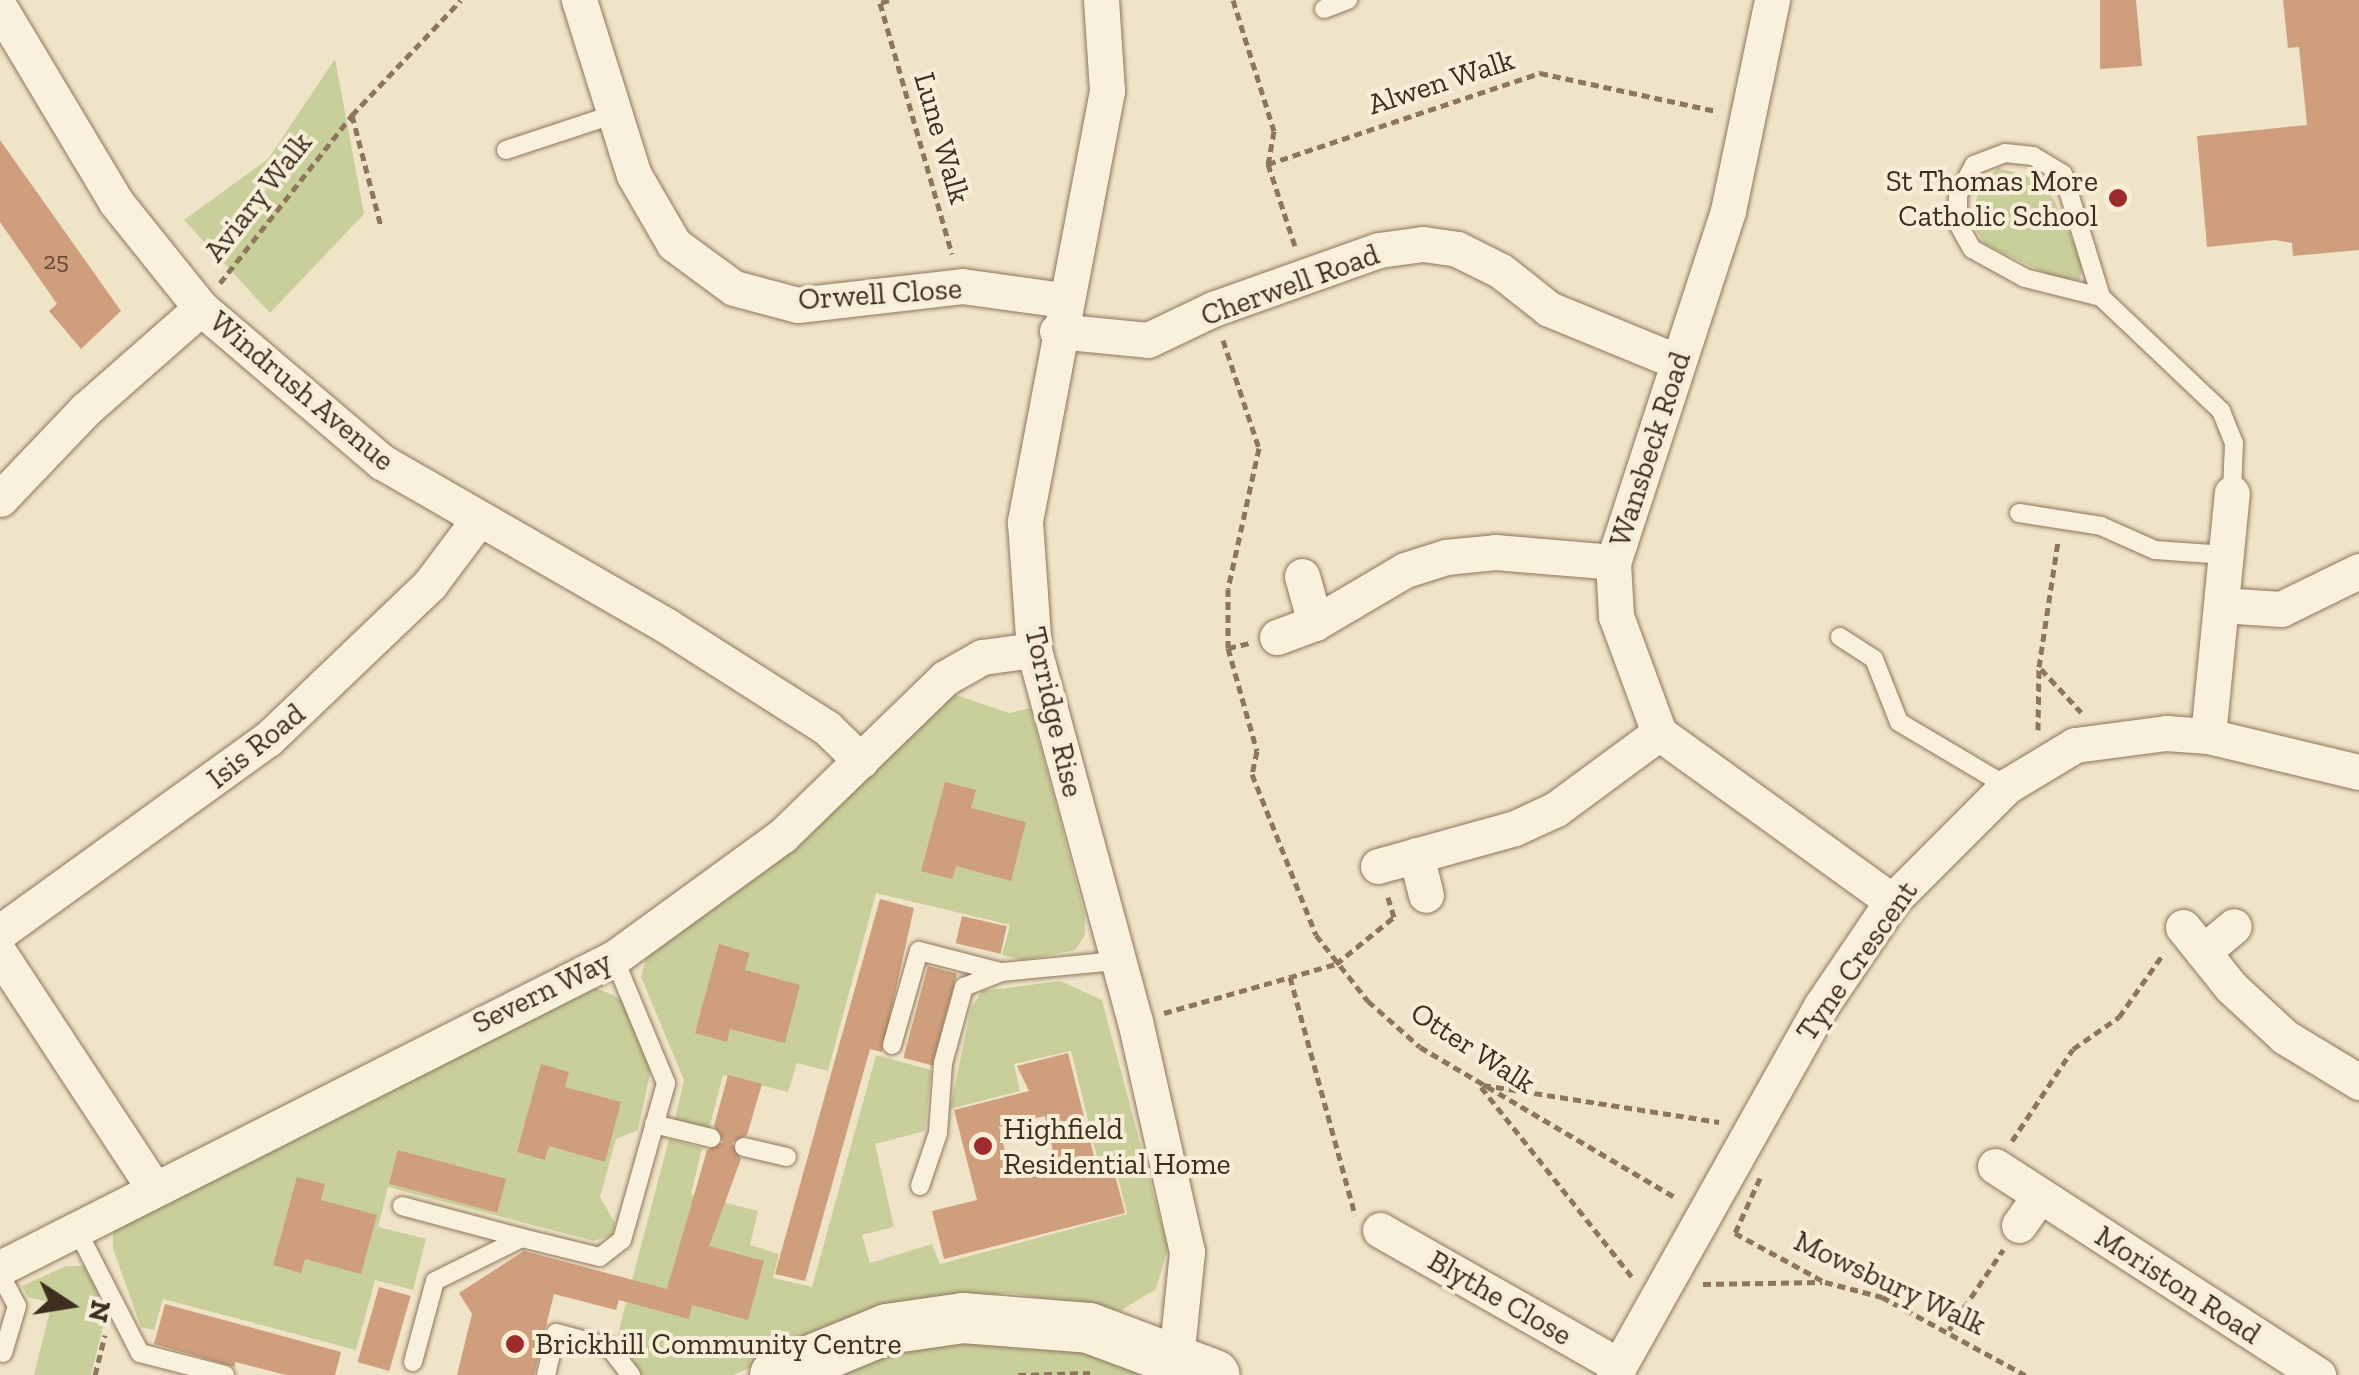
<!DOCTYPE html>
<style>
body{margin:0}
#map{position:relative;width:2359px;height:1375px;overflow:hidden;background:#f0e4c8;font-family:"Zilla Slab",serif}
div>[style]{position:absolute}
[style*='--x']{left:calc(var(--x)*1px);top:calc(var(--y)*1px);width:calc(var(--w)*1px);rotate:calc(var(--a)*1deg)}
.green>*{inset:0;background:#c9cf9b}
.building>*{inset:0;background:#cf9f7d;transform-origin:0 0}
.path>*{height:5px;margin-top:-2.5px;transform-origin:0;background:repeating-linear-gradient(90deg,#8d765c 0 8px,transparent 0 13px)}
.roads{filter:drop-shadow(0 0 2px #8d765c) drop-shadow(0 0 2px #8d765c)}
.lane>*{height:18px;margin:-9px;padding:0 9px;transform-origin:9px;border-radius:9px;background:#faf1dc}
.street>*{height:35px;margin:-17.5px;padding:0 17.5px;transform-origin:17.5px;border-radius:17.5px;background:#faf1dc}
.secondary>*{height:50px;margin:-25px;padding:0 25px;transform-origin:25px;border-radius:25px;background:#faf1dc}
.dots>*{width:28px;height:28px;translate:-50% -50%;box-sizing:border-box;border:5px solid #f7eed8;border-radius:50%}
span{translate:-50% -50%;white-space:nowrap;text-align:center;line-height:1.15;-webkit-text-stroke:8px #f7eed8;paint-order:stroke}
.number-label{font-size:25px;color:#624a37}
.number-label span{-webkit-text-stroke-width:0}
.street-label{font-size:30px;color:#3d2e20}
.poi-label{font-size:30px;color:#3d2e20}
.right{translate:-100% -50%;text-align:right}
.left{translate:0 -50%;text-align:left}
.north{position:absolute;left:20px;top:1255px;width:100px;height:100px;-webkit-text-stroke:8px #f7eed8;paint-order:stroke;rotate:102deg;font-size:28px;font-weight:700;line-height:40px;text-align:center;color:#3d2e20}
.north::after{content:'';display:block;margin:auto;width:35px;height:45px;background:#3d2e20;clip-path:polygon(50% 0,100% 100%,50% 72%,0 100%)}
</style>
<div id="map">
<div class="green">
<div style="clip-path:polygon(335px 59px,364px 214px,270px 313px,184px 220px,268px 159px)"></div>
<div style="clip-path:polygon(1998px 168px,2039px 179px,2053px 198px,2084px 264px,2079px 280px,2053px 277px,1985px 244px,1974px 227px,1975px 203px,1982px 183px)"></div>
<div style="clip-path:polygon(950px 693px,1009px 713px,1030px 708px,1085px 915px,1085px 935px,1075px 950px,1023px 960px,1002px 955px,1010px 925px,876px 893px,828px 1071px,797px 1063px,788px 1092px,723px 1075px,709px 1129px,675px 1119px,684px 1080px,641px 977px,646px 958px,817px 828px)"></div>
<div style="clip-path:polygon(1060px 981px,1102px 1000px,1168px 1248px,1156px 1289px,1120px 1311px,1011px 1293px,885px 1304px,734px 1375px,642px 1375px,618px 1334px,669px 1139px,702px 1148px,691px 1194px,758px 1211px,750px 1245px,779px 1254px,773px 1278px,812px 1287px,876px 1055px,931px 1070px,925px 1131px,875px 1144px,894px 1227px,862px 1235px,870px 1263px,932px 1244px,940px 1264px,1127px 1214px,1114px 1161px,1099px 1165px,1071px 1051px,1014px 1064px,1020px 1091px,950px 1109px,971px 1008px,982px 991px)"></div>
<div style="clip-path:polygon(594px 987px,624px 1000px,651px 1069px,638px 1130px,616px 1139px,600px 1197px,615px 1223px,612px 1235px,594px 1241px,388px 1187px,378px 1227px,426px 1239px,413px 1290px,375px 1280px,356px 1350px,163px 1299px,154px 1330px,141px 1327px,113px 1249px,113px 1227px)"></div>
<div style="clip-path:polygon(66px 1266px,84px 1266px,107px 1310px,91px 1375px,34px 1375px,52px 1303px,28px 1297px,22px 1286px)"></div>
<div style="clip-path:polygon(955px 1342px,1083px 1351px,1155px 1375px,822px 1375px,885px 1354px)"></div>
</div>
<div class="building">
<div style="clip-path:polygon(2100px 0,2136px 0,2142px 66px,2100px 69px)"></div>
<div style="clip-path:polygon(2283px 0,2359px 0,2359px 250px,2293px 256px,2292px 243px,2275px 240px,2207px 247px,2197px 136px,2307px 125px,2299px 47px,2288px 48px)"></div>
<div style="clip-path:polygon(0 140px,121px 311px,81px 349px,49px 311px,57px 304px,0 222px)"></div>
<div style="clip-path:polygon(945px 782px,976px 790px,971px 808px,1026px 822px,1011px 881px,956px 866px,952px 879px,921px 871px)"></div>
<div style="clip-path:polygon(880px 899px,914px 908px,882px 1052px,870px 1049px,805px 1281px,775px 1274px)"></div>
<div style="left:962px;top:916px;width:46px;height:28px;rotate:13deg"></div>
<div style="clip-path:polygon(719px 944px,750px 953px,745px 970px,800px 985px,785px 1043px,730px 1029px,727px 1042px,695px 1033px)"></div>
<div style="left:928px;top:966px;width:30px;height:95px;rotate:15deg"></div>
<div style="clip-path:polygon(evenodd,1068px 1053px,1097px 1168px,1112px 1164px,1125px 1213px,944px 1259px,932px 1211px,977px 1200px,954px 1110px,1029px 1091px,1017px 1066px,1068px 1053px,1045px 1116px,1057px 1169px,1012px 1179px,999px 1127px,1045px 1116px)"></div>
<div style="clip-path:polygon(541px 1064px,569px 1072px,565px 1087px,621px 1102px,605px 1162px,549px 1146px,545px 1160px,517px 1152px)"></div>
<div style="clip-path:polygon(728px 1075px,762px 1084px,747px 1135px,732px 1143px,741px 1159px,709px 1246px,764px 1261px,748px 1320px,692px 1305px,689px 1319px,619px 1300px,616px 1310px,554px 1294px,534px 1375px,457px 1375px,472px 1314px,459px 1293px,524px 1251px,667px 1289px,707px 1150px,723px 1142px,714px 1126px)"></div>
<div style="left:398px;top:1150px;width:112px;height:35px;rotate:15deg"></div>
<div style="clip-path:polygon(297px 1177px,325px 1184px,321px 1200px,377px 1215px,361px 1274px,305px 1259px,301px 1273px,273px 1265px)"></div>
<div style="left:379px;top:1287px;width:33px;height:78px;rotate:16deg"></div>
<div style="clip-path:polygon(165px 1304px,341px 1352px,335px 1375px,286px 1375px,235px 1362px,235px 1367px,154px 1344px)"></div>
</div>
<div class="path">
<div style="--x:889;--y:0;--w:9;--a:162"></div>
<div style="--x:880;--y:3;--w:261;--a:74"></div>
<div style="--x:1233;--y:0;--w:137;--a:72.6"></div>
<div style="--x:1274;--y:131;--w:34;--a:100"></div>
<div style="--x:1268;--y:164;--w:86;--a:71.8"></div>
<div style="--x:352;--y:115;--w:115;--a:75.4"></div>
<div style="--x:1268;--y:164;--w:287;--a:-18.5"></div>
<div style="--x:1540;--y:73;--w:180;--a:12.2"></div>
<div style="--x:220;--y:283;--w:214;--a:-51.8"></div>
<div style="--x:352;--y:115;--w:158;--a:-46.5"></div>
<div style="--x:1223;--y:340;--w:114;--a:71.6"></div>
<div style="--x:1259;--y:448;--w:144;--a:102.4"></div>
<div style="--x:1228;--y:589;--w:59;--a:90"></div>
<div style="--x:1228;--y:648;--w:107;--a:74.3"></div>
<div style="--x:1257;--y:751;--w:24;--a:102"></div>
<div style="--x:1252;--y:774;--w:173;--a:68.3"></div>
<div style="--x:1316;--y:935;--w:84;--a:51.8"></div>
<div style="--x:1368;--y:1001;--w:69;--a:41.5"></div>
<div style="--x:1420;--y:1047;--w:297;--a:30.5"></div>
<div style="--x:1228;--y:648;--w:23;--a:-13"></div>
<div style="--x:2041;--y:669;--w:59;--a:47.1"></div>
<div style="--x:2038;--y:730;--w:63;--a:-89.1"></div>
<div style="--x:2039;--y:667;--w:126;--a:-81.4"></div>
<div style="--x:1290;--y:977;--w:247;--a:74.7"></div>
<div style="--x:1164;--y:1013;--w:179;--a:-15.9"></div>
<div style="--x:1336;--y:964;--w:75;--a:-39"></div>
<div style="--x:1394;--y:917;--w:21;--a:-107"></div>
<div style="--x:1483;--y:1085;--w:239;--a:8.9"></div>
<div style="--x:1481;--y:1087;--w:244;--a:51.5"></div>
<div style="--x:2012;--y:1141;--w:110;--a:-56.5"></div>
<div style="--x:2073;--y:1049;--w:56;--a:-34.8"></div>
<div style="--x:2119;--y:1017;--w:78;--a:-54.9"></div>
<div style="--x:1760;--y:1178;--w:60;--a:114.4"></div>
<div style="--x:1735;--y:1233;--w:102;--a:28.6"></div>
<div style="--x:1825;--y:1282;--w:59;--a:14.7"></div>
<div style="--x:1882;--y:1297;--w:163;--a:28.6"></div>
<div style="--x:1703;--y:1284;--w:119;--a:-1"></div>
<div style="--x:1949;--y:1330;--w:97;--a:-56"></div>
<div style="--x:95;--y:1375;--w:41;--a:-76"></div>
<div style="--x:1018;--y:1375;--w:72;--a:-1.6"></div>
</div>
<div class="roads">
<div class="lane">
<div style="--x:1324;--y:9;--w:26;--a:-21"></div>
<div style="--x:506;--y:150;--w:112;--a:-18.3"></div>
<div style="--x:2101;--y:297;--w:78;--a:-166"></div>
<div style="--x:2025;--y:278;--w:60;--a:-151.3"></div>
<div style="--x:1972;--y:249;--w:29;--a:-119"></div>
<div style="--x:1958;--y:224;--w:29;--a:-90"></div>
<div style="--x:1958;--y:195;--w:34;--a:-62"></div>
<div style="--x:1974;--y:165;--w:33;--a:-21"></div>
<div style="--x:2005;--y:153;--w:28;--a:6"></div>
<div style="--x:2033;--y:156;--w:35;--a:31"></div>
<div style="--x:2063;--y:174;--w:129;--a:72.8"></div>
<div style="--x:2101;--y:297;--w:166;--a:43.5"></div>
<div style="--x:2221;--y:411;--w:35;--a:68"></div>
<div style="--x:2234;--y:443;--w:50;--a:92.3"></div>
<div style="--x:2019;--y:513;--w:83;--a:9"></div>
<div style="--x:2101;--y:526;--w:59;--a:24"></div>
<div style="--x:2155;--y:550;--w:71;--a:4"></div>
<div style="--x:1840;--y:637;--w:40;--a:32.9"></div>
<div style="--x:1874;--y:659;--w:68;--a:68.4"></div>
<div style="--x:1899;--y:722;--w:126;--a:30.7"></div>
<div style="--x:892;--y:1045;--w:98;--a:-74"></div>
<div style="--x:919;--y:951;--w:85;--a:14.4"></div>
<div style="--x:654;--y:1124;--w:59;--a:13.8"></div>
<div style="--x:744;--y:1147;--w:44;--a:13.1"></div>
<div style="--x:920;--y:1186;--w:56;--a:-71.2"></div>
<div style="--x:938;--y:1133;--w:70;--a:-85.9"></div>
<div style="--x:943;--y:1063;--w:79;--a:-74.6"></div>
<div style="--x:964;--y:987;--w:41;--a:-21.5"></div>
<div style="--x:1002;--y:972;--w:116;--a:-5.5"></div>
<div style="--x:402;--y:1206;--w:124;--a:14.9"></div>
<div style="--x:76;--y:1228;--w:140;--a:62.9"></div>
<div style="--x:140;--y:1353;--w:88;--a:14.5"></div>
<div style="--x:0;--y:1274;--w:36;--a:62"></div>
<div style="--x:17;--y:1306;--w:49;--a:106.6"></div>
<div style="--x:413;--y:1362;--w:84;--a:-74.8"></div>
<div style="--x:435;--y:1281;--w:97;--a:-26.3"></div>
<div style="--x:522;--y:1238;--w:80;--a:13.7"></div>
<div style="--x:600;--y:1257;--w:28;--a:-38"></div>
<div style="--x:622;--y:1240;--w:163;--a:-74.3"></div>
<div style="--x:666;--y:1083;--w:135;--a:-112.6"></div>
<div style="--x:546;--y:1375;--w:43;--a:-76.6"></div>
<div style="--x:556;--y:1333;--w:55;--a:14.8"></div>
<div style="--x:609;--y:1347;--w:36;--a:52"></div>
</div>
<div class="street">
<div style="--x:579;--y:0;--w:183;--a:72.6"></div>
<div style="--x:634;--y:175;--w:80;--a:59.9"></div>
<div style="--x:674;--y:244;--w:74;--a:36.3"></div>
<div style="--x:734;--y:288;--w:66;--a:14.9"></div>
<div style="--x:798;--y:305;--w:165;--a:-6.6"></div>
<div style="--x:962;--y:286;--w:102;--a:7.9"></div>
<div style="--x:1101;--y:0;--w:91;--a:86.2"></div>
<div style="--x:1107;--y:91;--w:439;--a:100.8"></div>
<div style="--x:1025;--y:522;--w:128;--a:86"></div>
<div style="--x:1034;--y:650;--w:385;--a:74.8"></div>
<div style="--x:1135;--y:1021;--w:237;--a:77.3"></div>
<div style="--x:1187;--y:1252;--w:107;--a:95.9"></div>
<div style="--x:1772;--y:0;--w:216;--a:101.8"></div>
<div style="--x:1728;--y:211;--w:369;--a:108.1"></div>
<div style="--x:1613;--y:562;--w:54;--a:86.8"></div>
<div style="--x:1616;--y:616;--w:125;--a:69.8"></div>
<div style="--x:1659;--y:733;--w:287;--a:35.8"></div>
<div style="--x:0;--y:8;--w:226;--a:59.1"></div>
<div style="--x:116;--y:202;--w:136;--a:51.3"></div>
<div style="--x:201;--y:308;--w:238;--a:40.4"></div>
<div style="--x:382;--y:462;--w:329;--a:29.9"></div>
<div style="--x:667;--y:626;--w:190;--a:32.5"></div>
<div style="--x:827;--y:728;--w:47;--a:44.1"></div>
<div style="--x:1057;--y:331;--w:91;--a:5.6"></div>
<div style="--x:1148;--y:340;--w:72;--a:-25.5"></div>
<div style="--x:1213;--y:309;--w:176;--a:-19.6"></div>
<div style="--x:1379;--y:250;--w:44;--a:-7.8"></div>
<div style="--x:1423;--y:244;--w:34;--a:8"></div>
<div style="--x:1457;--y:249;--w:49;--a:26.6"></div>
<div style="--x:1501;--y:271;--w:61;--a:38.4"></div>
<div style="--x:1549;--y:309;--w:139;--a:22.3"></div>
<div style="--x:0;--y:499;--w:124;--a:-46.3"></div>
<div style="--x:86;--y:409;--w:153;--a:-41.3"></div>
<div style="--x:1302;--y:576;--w:49;--a:74.5"></div>
<div style="--x:2221;--y:605;--w:60;--a:3.8"></div>
<div style="--x:2281;--y:609;--w:87;--a:-26"></div>
<div style="--x:1277;--y:637;--w:40;--a:-20.2"></div>
<div style="--x:1315;--y:623;--w:104;--a:-30.5"></div>
<div style="--x:1405;--y:570;--w:43;--a:-17.6"></div>
<div style="--x:1446;--y:557;--w:49;--a:-5.8"></div>
<div style="--x:1495;--y:552;--w:118;--a:4.8"></div>
<div style="--x:2208;--y:736;--w:244;--a:-84.4"></div>
<div style="--x:1416;--y:855;--w:41;--a:76"></div>
<div style="--x:1378;--y:866;--w:142;--a:-15.5"></div>
<div style="--x:1515;--y:828;--w:45;--a:-24.9"></div>
<div style="--x:1556;--y:809;--w:128;--a:-36.4"></div>
<div style="--x:2183;--y:927;--w:77;--a:51.3"></div>
<div style="--x:2231;--y:987;--w:74;--a:42.8"></div>
<div style="--x:2285;--y:1037;--w:87;--a:31.3"></div>
<div style="--x:0;--y:932;--w:330;--a:-35.8"></div>
<div style="--x:268;--y:739;--w:224;--a:-43.7"></div>
<div style="--x:430;--y:584;--w:80;--a:-53.1"></div>
<div style="--x:2203;--y:952;--w:40;--a:-40"></div>
<div style="--x:0;--y:954;--w:279;--a:56.7"></div>
<div style="--x:1995;--y:1166;--w:385;--a:32.9"></div>
<div style="--x:2019;--y:1225;--w:35;--a:-55"></div>
<div style="--x:1380;--y:1230;--w:275;--a:29.6"></div>
<div style="--x:0;--y:1268;--w:688;--a:-26.79"></div>
<div style="--x:614;--y:958;--w:208;--a:-36"></div>
<div style="--x:782;--y:836;--w:227;--a:-44.1"></div>
<div style="--x:945;--y:678;--w:43;--a:-29.6"></div>
<div style="--x:982;--y:657;--w:52;--a:-7.7"></div>
<div style="--x:1614;--y:1375;--w:423;--a:-60.7"></div>
<div style="--x:1821;--y:1006;--w:127;--a:-55.9"></div>
<div style="--x:1892;--y:901;--w:163;--a:-45"></div>
<div style="--x:2007;--y:786;--w:79;--a:-31.1"></div>
<div style="--x:2075;--y:745;--w:92;--a:-7.5"></div>
<div style="--x:2166;--y:733;--w:42;--a:4.1"></div>
<div style="--x:2208;--y:736;--w:155;--a:13.4"></div>
</div>
<div class="secondary">
<div style="--x:775;--y:1375;--w:121;--a:-22.3"></div>
<div style="--x:887;--y:1329;--w:77;--a:-8.2"></div>
<div style="--x:963;--y:1318;--w:126;--a:4.5"></div>
<div style="--x:1089;--y:1328;--w:134;--a:20.5"></div>
</div>
</div>
<div class="dots">
<div style="left:2118px;top:198px;background:#9e2a2b"></div>
<div style="left:983px;top:1146px;background:#9e2a2b"></div>
<div style="left:515px;top:1344px;background:#9e2a2b"></div>
</div>
<div class="number-label">
<span style="left:56px;top:260px">25</span>
</div>
<div class="street-label">
<span style="left:1441px;top:82px;rotate:-18deg">Alwen Walk</span>
<span style="left:942px;top:138px;rotate:74deg">Lune Walk</span>
<span style="left:258px;top:197px;rotate:-52deg">Aviary Walk</span>
<span style="left:1290px;top:285px;rotate:-20deg">Cherwell Road</span>
<span style="left:880px;top:294px;rotate:-4deg">Orwell Close</span>
<span style="left:302px;top:391px;rotate:40deg">Windrush Avenue</span>
<span style="left:1650px;top:449px;rotate:-72deg">Wansbeck Road</span>
<span style="left:1054px;top:712px;rotate:77deg">Torridge Rise</span>
<span style="left:256px;top:746px;rotate:-39deg">Isis Road</span>
<span style="left:1857px;top:961px;rotate:-55deg">Tyne Crescent</span>
<span style="left:542px;top:992px;rotate:-26deg">Severn Way</span>
<span style="left:1473px;top:1048px;rotate:33deg">Otter Walk</span>
<span style="left:1890px;top:1283px;rotate:25deg">Mowsbury Walk</span>
<span style="left:2178px;top:1285px;rotate:33deg">Moriston Road</span>
<span style="left:1500px;top:1298px;rotate:30deg">Blythe Close</span>
</div>
<div class="poi-label">
<span class="right" style="left:2098px;top:198px">St Thomas More<br>Catholic School</span>
<span class="left" style="left:1003px;top:1146px">Highfield<br>Residential Home</span>
<span class="left" style="left:535px;top:1344px">Brickhill Community Centre</span>
</div>
<div class="north">N</div>
</div>
